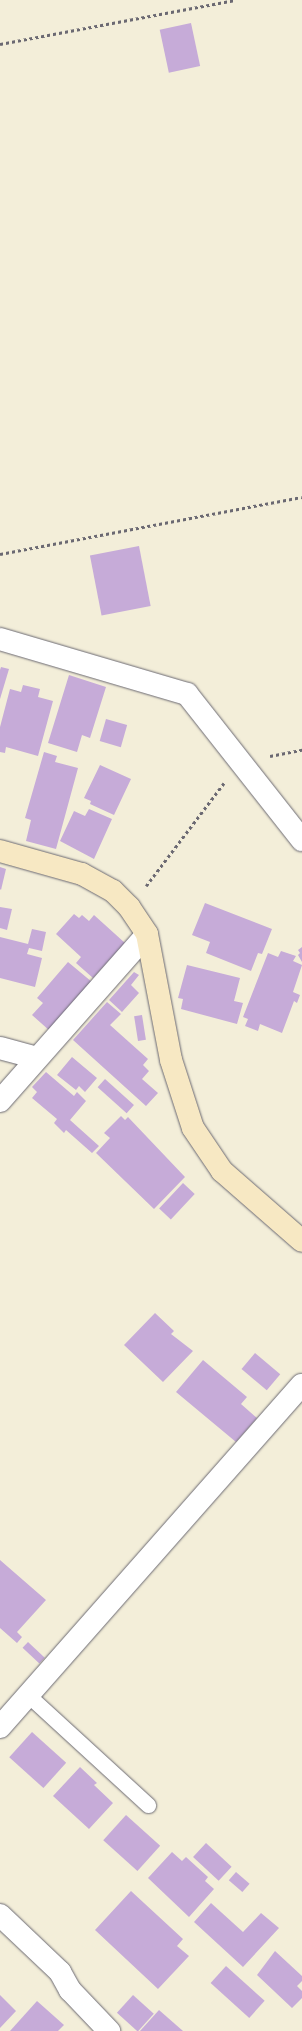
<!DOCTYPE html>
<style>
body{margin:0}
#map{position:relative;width:302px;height:2031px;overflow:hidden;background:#f3eed9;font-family:"Architects Daughter",sans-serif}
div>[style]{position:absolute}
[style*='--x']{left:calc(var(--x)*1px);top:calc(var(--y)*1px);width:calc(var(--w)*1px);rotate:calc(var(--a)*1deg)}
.building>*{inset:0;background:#c6abd8;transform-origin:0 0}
.path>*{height:2.5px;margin-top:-1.25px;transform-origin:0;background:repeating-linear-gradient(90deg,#6b6972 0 3px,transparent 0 6px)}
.roads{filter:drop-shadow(0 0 1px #6b6972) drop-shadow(0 0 1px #6b6972)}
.service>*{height:15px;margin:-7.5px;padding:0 7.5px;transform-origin:7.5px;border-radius:7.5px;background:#fff}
.minor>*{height:22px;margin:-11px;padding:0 11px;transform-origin:11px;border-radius:11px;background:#fff}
.secondary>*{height:22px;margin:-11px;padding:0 11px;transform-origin:11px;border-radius:11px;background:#f7e8c3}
span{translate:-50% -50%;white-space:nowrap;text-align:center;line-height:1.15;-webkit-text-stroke:3px #fdfcf7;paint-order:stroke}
</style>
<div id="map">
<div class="building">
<div style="left:191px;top:23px;width:44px;height:32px;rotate:78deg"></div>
<div style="left:139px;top:546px;width:61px;height:50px;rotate:79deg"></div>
<div style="clip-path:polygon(1px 667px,9px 669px,0 699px,0 670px)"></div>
<div style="clip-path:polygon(69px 675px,106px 687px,90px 738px,82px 735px,77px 752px,48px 743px)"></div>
<div style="clip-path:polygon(23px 685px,40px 689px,38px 697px,53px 701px,38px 756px,6px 747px,5px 753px,0 752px,0 727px,10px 689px,21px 692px)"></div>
<div style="left:106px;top:719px;width:22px;height:23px;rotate:16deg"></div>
<div style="clip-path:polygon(44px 752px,57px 756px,55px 762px,78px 768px,56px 849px,26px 841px,31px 820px,25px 818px)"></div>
<div style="clip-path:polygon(100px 765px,131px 779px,114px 815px,90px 804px,91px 801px,84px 798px)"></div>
<div style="clip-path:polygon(89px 809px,112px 819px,94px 859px,60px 841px,74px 811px,85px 816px)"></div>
<div style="clip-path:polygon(0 867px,6px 869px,1px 890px,0 889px)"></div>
<div style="clip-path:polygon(205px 903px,272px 929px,262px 954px,258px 953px,251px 971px,206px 953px,210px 942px,192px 935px)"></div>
<div style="clip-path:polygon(0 907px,12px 909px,7px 930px,0 928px)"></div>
<div style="clip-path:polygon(74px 914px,79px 918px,82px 915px,89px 921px,94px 915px,125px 943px,93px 978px,76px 963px,81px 957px,56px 934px)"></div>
<div style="clip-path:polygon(32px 929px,46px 932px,42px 951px,29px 948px,27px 954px,42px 958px,35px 987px,0 978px,0 937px,28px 944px)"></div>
<div style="clip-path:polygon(302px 947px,302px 962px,298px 955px,300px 953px,298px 950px)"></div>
<div style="clip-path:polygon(281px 951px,296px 956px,293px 961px,302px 965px,293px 992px,300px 995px,297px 1003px,294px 1001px,282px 1033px,260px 1024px,258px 1031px,245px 1026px,248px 1019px,243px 1017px,268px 953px,278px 957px)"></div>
<div style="clip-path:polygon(68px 962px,92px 982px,50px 1031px,32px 1015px,43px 1003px,37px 998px)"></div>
<div style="clip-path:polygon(187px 965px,240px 978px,234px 1001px,243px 1003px,237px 1024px,181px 1009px,183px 999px,178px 998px)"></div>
<div style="clip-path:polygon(134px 972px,139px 975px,131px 985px,139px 993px,122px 1012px,109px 1000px)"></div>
<div style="clip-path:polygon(107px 1002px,121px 1014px,110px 1025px,148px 1059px,143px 1065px,149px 1071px,142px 1079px,158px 1093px,146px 1106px,73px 1040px)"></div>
<div style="left:142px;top:1015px;width:25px;height:8px;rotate:81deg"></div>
<div style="clip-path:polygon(72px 1057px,97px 1078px,85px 1092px,79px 1086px,76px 1090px,57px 1075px)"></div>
<div style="clip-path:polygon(46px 1072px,74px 1096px,77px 1092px,86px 1101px,70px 1120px,99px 1146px,92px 1153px,66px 1130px,64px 1133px,54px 1123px,57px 1119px,32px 1098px,37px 1092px,32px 1087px)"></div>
<div style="left:105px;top:1079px;width:39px;height:11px;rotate:42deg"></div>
<div style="clip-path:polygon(121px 1116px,125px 1120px,128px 1117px,185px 1177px,154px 1209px,96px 1153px,110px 1138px,104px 1133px)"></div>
<div style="left:183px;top:1183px;width:16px;height:35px;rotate:43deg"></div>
<div style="clip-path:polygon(155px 1313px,174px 1331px,171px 1334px,193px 1351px,163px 1382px,124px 1345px)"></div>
<div style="left:255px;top:1353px;width:33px;height:21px;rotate:40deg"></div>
<div style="clip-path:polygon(203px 1360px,247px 1397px,241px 1404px,257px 1418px,236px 1442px,176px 1392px)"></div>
<div style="clip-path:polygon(0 1560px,46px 1600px,17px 1632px,22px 1637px,17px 1643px,0 1628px)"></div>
<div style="left:28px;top:1642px;width:23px;height:8px;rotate:43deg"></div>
<div style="left:32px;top:1732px;width:46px;height:34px;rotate:42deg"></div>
<div style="clip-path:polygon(80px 1767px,97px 1783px,94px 1785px,113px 1803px,89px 1829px,53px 1796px)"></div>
<div style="left:126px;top:1815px;width:46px;height:34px;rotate:42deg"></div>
<div style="left:206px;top:1843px;width:35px;height:19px;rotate:43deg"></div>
<div style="clip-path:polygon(172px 1852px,182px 1861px,186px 1857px,208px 1877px,205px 1881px,214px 1889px,189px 1917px,148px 1878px)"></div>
<div style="left:236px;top:1872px;width:18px;height:11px;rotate:41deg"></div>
<div style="clip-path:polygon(131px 1891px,183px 1939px,177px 1946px,189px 1956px,158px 1989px,95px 1930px)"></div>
<div style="clip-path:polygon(211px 1903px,243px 1932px,261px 1913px,279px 1928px,243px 1967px,194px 1922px)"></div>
<div style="clip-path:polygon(275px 1951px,302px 1976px,302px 1981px,297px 1986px,302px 1991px,302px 1998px,292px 2008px,257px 1975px)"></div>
<div style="left:226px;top:1966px;width:52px;height:23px;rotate:42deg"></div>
<div style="clip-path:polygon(0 1995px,16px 2011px,0 2028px)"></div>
<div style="left:133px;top:1995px;width:28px;height:24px;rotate:42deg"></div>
<div style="clip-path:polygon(37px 2001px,64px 2025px,58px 2031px,10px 2031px)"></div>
<div style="clip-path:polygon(159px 2010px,183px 2031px,140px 2031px)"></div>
</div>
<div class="path">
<div style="--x:0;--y:44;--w:238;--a:-10.6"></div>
<div style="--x:0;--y:554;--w:307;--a:-10.7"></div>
<div style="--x:270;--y:756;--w:33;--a:-11"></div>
<div style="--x:146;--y:886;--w:129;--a:-52.9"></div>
</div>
<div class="roads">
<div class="service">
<div style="--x:28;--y:1695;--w:163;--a:42.5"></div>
</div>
<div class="minor">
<div style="--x:0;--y:639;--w:195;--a:16.4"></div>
<div style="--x:187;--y:694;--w:186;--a:51.8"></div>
<div style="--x:0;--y:1048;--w:38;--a:15"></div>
<div style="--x:0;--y:1101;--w:222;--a:-48.6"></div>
<div style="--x:0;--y:1727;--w:456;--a:-48.6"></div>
<div style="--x:0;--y:1915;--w:83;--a:43.5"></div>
<div style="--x:60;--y:1972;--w:21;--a:61"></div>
<div style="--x:70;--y:1990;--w:57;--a:46.4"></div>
</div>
<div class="secondary">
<div style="--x:0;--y:851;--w:85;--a:15.7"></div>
<div style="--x:82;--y:874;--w:35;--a:29"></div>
<div style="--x:113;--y:891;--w:23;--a:45"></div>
<div style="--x:129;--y:907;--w:32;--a:56"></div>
<div style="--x:147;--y:934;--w:128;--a:79.2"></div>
<div style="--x:171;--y:1060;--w:71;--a:72.1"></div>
<div style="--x:193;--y:1128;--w:52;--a:56"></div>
<div style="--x:222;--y:1171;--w:106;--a:41.2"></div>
</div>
</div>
</div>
